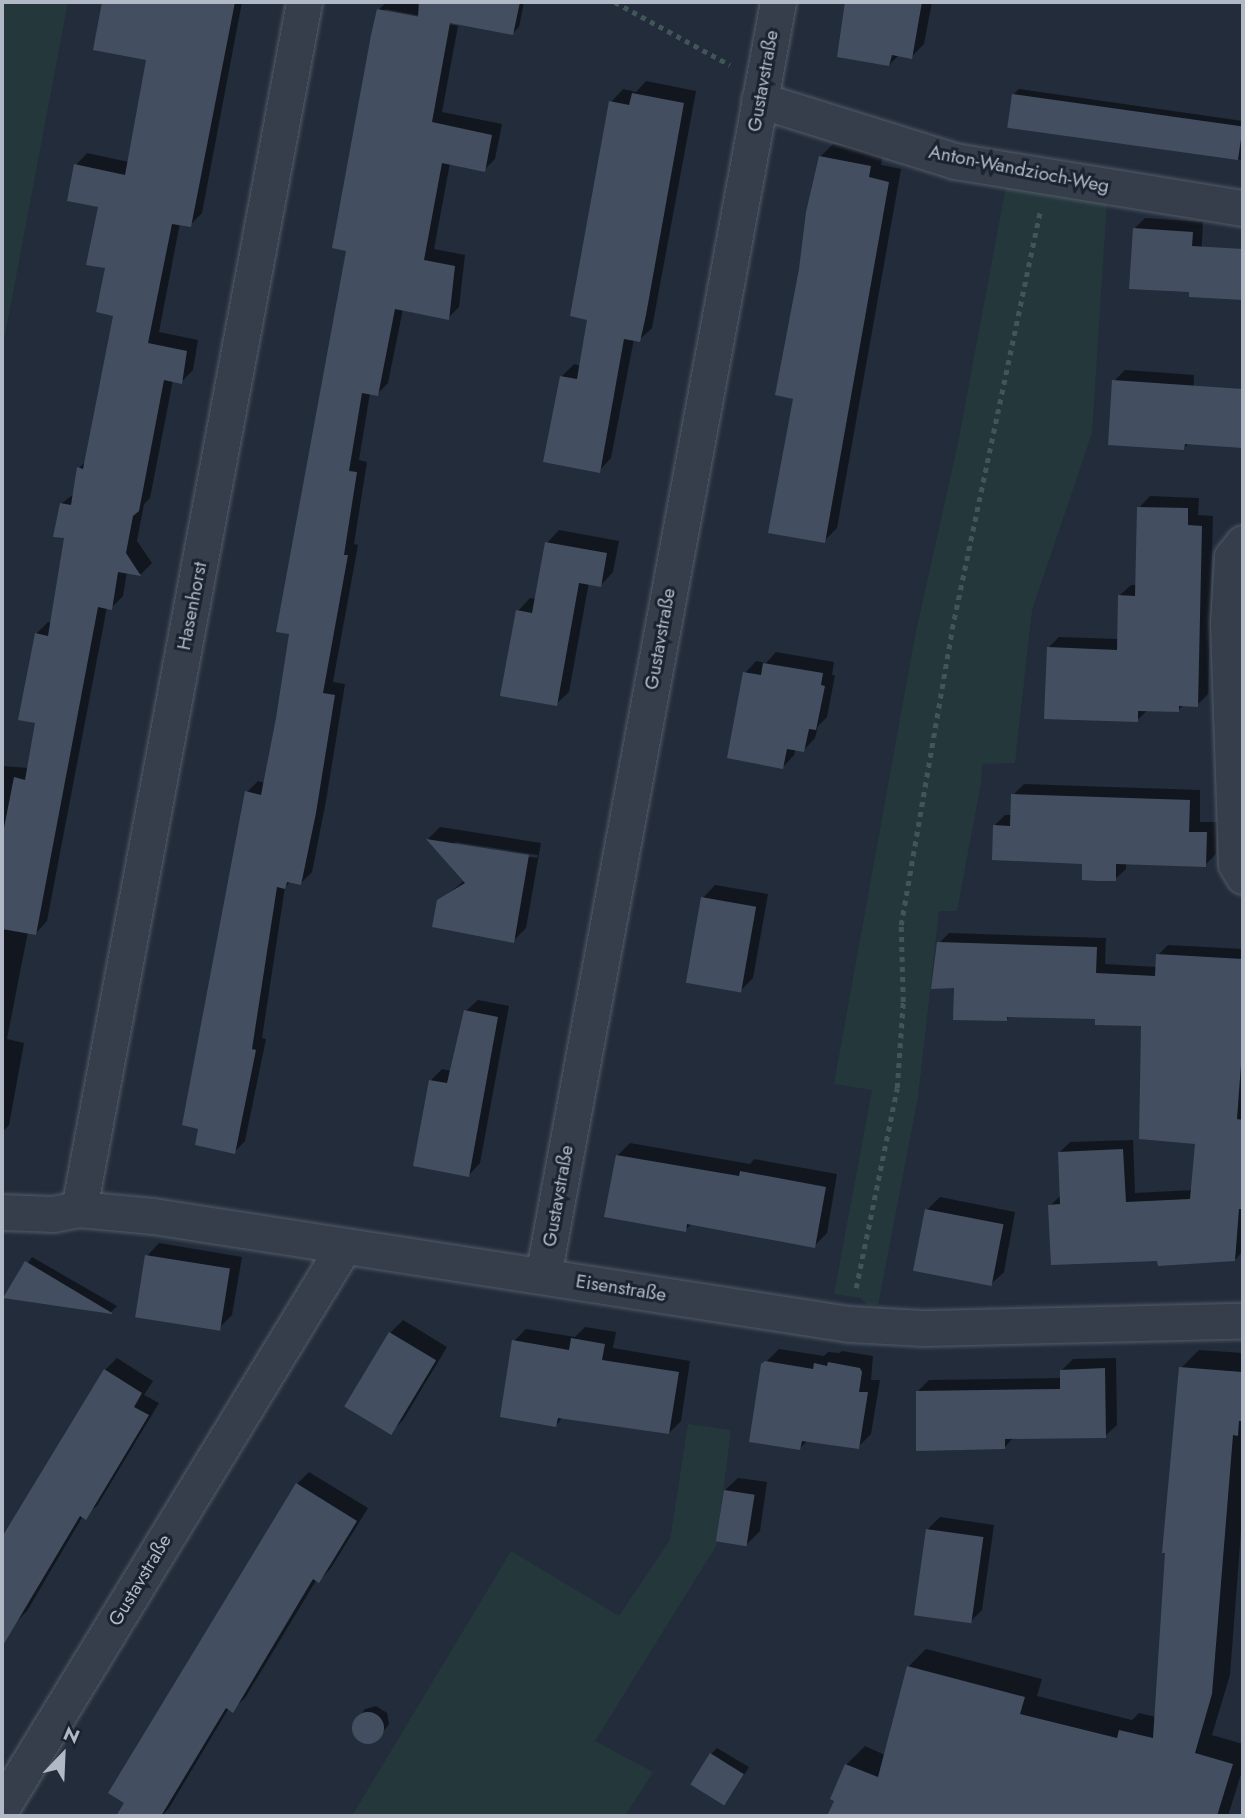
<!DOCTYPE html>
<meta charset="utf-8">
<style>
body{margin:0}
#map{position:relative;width:1245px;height:1818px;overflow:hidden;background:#222c3b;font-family:Jost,sans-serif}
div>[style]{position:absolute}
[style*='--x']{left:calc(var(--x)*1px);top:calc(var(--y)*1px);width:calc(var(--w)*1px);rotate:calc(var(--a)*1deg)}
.green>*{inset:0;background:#24383c}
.shadow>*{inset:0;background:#0007}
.building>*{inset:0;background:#434f60;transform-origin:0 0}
.round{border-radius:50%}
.path>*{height:4.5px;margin-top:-2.25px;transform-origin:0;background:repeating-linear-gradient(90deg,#425559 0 5px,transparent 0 10px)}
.roads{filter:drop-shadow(0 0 2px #545c69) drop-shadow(0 0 2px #545c69)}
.street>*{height:35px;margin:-17.5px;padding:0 17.5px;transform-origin:17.5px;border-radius:17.5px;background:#363e4b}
span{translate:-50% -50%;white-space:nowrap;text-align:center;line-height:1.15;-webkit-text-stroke:6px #1b2330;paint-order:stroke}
.street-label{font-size:19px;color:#b1b9c7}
.frame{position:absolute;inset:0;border:4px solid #b1b9c7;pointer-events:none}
.north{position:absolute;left:28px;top:1720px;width:70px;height:70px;-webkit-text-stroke:5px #1b2330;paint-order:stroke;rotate:23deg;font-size:19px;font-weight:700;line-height:28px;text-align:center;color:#b1b9c7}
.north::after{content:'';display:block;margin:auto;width:24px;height:32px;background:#b1b9c7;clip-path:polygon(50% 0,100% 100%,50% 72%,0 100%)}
</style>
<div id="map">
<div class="green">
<div style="clip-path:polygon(2px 2px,68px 2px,2px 351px)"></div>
<div style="clip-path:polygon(1006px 186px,1107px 201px,1092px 433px,1032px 610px,1015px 763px,982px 764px,981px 783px,957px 911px,939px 911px,918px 1097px,878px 1305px,866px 1304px,861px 1298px,834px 1294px,872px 1090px,834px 1084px,915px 636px,958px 443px)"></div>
<div style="clip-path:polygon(688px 1424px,731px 1430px,716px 1546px,595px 1741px,653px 1772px,625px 1816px,352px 1816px,511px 1551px,619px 1616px,670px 1540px)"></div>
</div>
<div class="shadow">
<div style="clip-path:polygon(160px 2px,242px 2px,202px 213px,190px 225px,180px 223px,159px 332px,198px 340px,193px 370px,181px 382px,173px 380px,150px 498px,144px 504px,137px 541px,152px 563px,141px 574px,127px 572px,123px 596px,111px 608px,107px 607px,47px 921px,36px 933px,28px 932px,20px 972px,7px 1039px,24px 1043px,9px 1125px,2px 1132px,2px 766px,29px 768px,37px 722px,36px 634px,48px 622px,52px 623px,66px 537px,61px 504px,75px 493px,79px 468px,87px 460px,115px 314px,100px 206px,76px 165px,87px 153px,129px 162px)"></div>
<div style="clip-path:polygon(387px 2px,404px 2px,460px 12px,458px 23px,385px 9px,385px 12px,458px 26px,442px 112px,502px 124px,495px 159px,484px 170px,450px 163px,434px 249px,465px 255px,459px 307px,448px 318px,403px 309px,388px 383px,377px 394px,370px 393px,359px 460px,367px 462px,354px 544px,358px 545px,333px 682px,345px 684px,326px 801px,312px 872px,301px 883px,291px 881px,285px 887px,262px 1038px,266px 1039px,245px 1141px,234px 1152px,247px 792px,258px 781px,265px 783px,277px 718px,349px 250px,378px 10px)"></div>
<div style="clip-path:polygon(475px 2px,524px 2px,519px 27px,513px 33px,471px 25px)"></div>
<div style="clip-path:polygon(849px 2px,932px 2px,924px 44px,911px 57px,899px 55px,889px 65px,839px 56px)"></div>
<div style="clip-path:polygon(646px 81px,696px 91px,652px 328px,639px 340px,634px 339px,611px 458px,599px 471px,561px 377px,574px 364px,581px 366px,590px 318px,611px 102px,623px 89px,636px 92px)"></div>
<div style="clip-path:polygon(1019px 89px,1243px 121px,1243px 160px,1009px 127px,1013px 95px)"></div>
<div style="clip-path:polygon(833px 144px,883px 153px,881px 165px,901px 169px,837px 528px,824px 541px,795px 397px,820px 157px)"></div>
<div style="clip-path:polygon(1145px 218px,1203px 222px,1200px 279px,1134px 229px)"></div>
<div style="clip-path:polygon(1125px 370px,1194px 375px,1193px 404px,1243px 389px,1243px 446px,1189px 443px,1184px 448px,1114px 381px)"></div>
<div style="clip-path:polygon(1150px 496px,1199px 498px,1198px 515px,1213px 516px,1208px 694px,1197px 705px,1184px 705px,1178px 710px,1148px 710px,1137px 720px,1048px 648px,1059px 637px,1119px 639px,1119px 596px,1131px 585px,1137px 585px,1139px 508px)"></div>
<div style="clip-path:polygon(559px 530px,619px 541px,613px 572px,601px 585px,589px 582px,569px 692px,556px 704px,518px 611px,530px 598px,537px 599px,547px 543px)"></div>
<div style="clip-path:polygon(776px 652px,834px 662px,832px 675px,835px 675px,827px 717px,818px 726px,815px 738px,804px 750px,796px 748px,794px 755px,783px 767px,745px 673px,756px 661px,766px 663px)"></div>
<div style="clip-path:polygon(1024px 784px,1200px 790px,1200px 822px,1217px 822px,1216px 854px,1205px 865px,1126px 863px,1126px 869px,1115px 879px,1084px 862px,994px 826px,1005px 815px,1012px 815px,1013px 795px)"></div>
<div style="clip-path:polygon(evenodd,440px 827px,541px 843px,526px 928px,513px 941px,439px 901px,465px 880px,428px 839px,440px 827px,455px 842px,538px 855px,537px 858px,455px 846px,455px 842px)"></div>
<div style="clip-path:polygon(715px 885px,768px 894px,753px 978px,740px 991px,703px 898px)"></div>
<div style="clip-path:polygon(949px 933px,1106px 938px,1105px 964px,1157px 967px,1158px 955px,1168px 945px,1243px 949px,1243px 1251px,1235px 1260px,1159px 1260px,1050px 1206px,1060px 1196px,1060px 1152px,1070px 1142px,1133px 1140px,1135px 1193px,1193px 1190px,1197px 1142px,1143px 1024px,1097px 1017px,1011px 1015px,1006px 1020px,956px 986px,939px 943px)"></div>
<div style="clip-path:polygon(478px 1000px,509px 1006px,480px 1163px,469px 1175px,430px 1081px,442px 1069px,452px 1071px,466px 1011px)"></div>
<div style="clip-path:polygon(630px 1143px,750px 1164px,754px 1159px,837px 1174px,827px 1233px,814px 1246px,693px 1223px,685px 1230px,618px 1155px)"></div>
<div style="clip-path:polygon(940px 1197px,1015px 1212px,1004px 1272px,991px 1284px,927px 1210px)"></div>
<div style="clip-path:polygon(159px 1243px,242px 1257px,232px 1315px,219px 1328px,147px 1256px)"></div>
<div style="clip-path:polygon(32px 1257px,117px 1306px,111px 1312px,5px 1297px)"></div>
<div style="clip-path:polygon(403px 1320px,447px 1347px,403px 1420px,390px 1433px,346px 1406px,390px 1333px)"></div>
<div style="clip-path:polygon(585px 1327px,616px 1332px,613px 1348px,690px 1361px,681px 1421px,669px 1433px,563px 1417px,556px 1425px,514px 1341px,526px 1329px,575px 1337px)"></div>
<div style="clip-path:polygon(779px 1349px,824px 1356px,828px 1352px,839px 1353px,842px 1351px,873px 1356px,871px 1380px,880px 1380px,871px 1434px,858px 1447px,808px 1440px,799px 1449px,763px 1365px)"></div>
<div style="clip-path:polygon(1199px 1350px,1243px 1353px,1243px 1505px,1230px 1675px,1212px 1735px,1243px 1744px,1243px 1768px,1228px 1816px,829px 1816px,846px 1765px,865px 1746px,885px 1755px,908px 1667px,926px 1649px,1042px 1679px,1037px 1696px,1132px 1720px,1139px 1713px,1156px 1717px,1181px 1368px)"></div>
<div style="clip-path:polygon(117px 1358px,153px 1381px,144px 1395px,159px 1403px,97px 1506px,83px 1516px,27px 1611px,15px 1623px,2px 1615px,2px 1541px,105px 1370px)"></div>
<div style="clip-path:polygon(1116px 1358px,1117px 1425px,1105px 1436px,1014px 1437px,1004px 1448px,917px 1392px,929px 1380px,1061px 1378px,1061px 1371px,1073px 1359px)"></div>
<div style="clip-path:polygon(309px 1472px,368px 1508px,331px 1568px,319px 1581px,317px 1579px,245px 1698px,232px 1710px,229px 1708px,169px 1808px,162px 1816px,150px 1816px,111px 1793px,297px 1484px)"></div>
<div style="clip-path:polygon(738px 1478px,767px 1482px,760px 1531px,747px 1544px,725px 1490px)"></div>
<div style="clip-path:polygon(940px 1517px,994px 1525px,982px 1610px,969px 1623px,927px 1530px)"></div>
<div style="clip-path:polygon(376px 1706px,387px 1713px,389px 1724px,377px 1740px,366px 1743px,356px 1737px,353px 1725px,365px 1709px)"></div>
<div style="clip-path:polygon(717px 1748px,749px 1767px,726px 1803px,711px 1754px)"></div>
</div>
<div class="building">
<div style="clip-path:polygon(102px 2px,235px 2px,191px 227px,172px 224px,148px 343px,187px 351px,182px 384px,164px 380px,139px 511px,133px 516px,126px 553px,141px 576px,118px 572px,112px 610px,98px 607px,36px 935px,2px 929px,2px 838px,14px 777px,25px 780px,35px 723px,18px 720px,35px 633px,48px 636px,64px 538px,53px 537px,60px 503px,71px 505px,77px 467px,83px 469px,113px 316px,96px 312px,105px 268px,86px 265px,98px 207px,67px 201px,74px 164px,125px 175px,146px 60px,93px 50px)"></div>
<div style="clip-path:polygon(419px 2px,520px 2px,513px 35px,450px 23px,432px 122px,492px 135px,485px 172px,442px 163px,424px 260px,455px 266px,449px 320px,395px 309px,378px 396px,362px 393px,349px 471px,357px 472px,344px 555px,348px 555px,323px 693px,335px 695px,316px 813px,301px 885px,287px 882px,285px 889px,277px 887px,252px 1049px,256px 1050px,235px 1154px,195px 1145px,198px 1129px,182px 1125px,245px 791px,261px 795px,276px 718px,289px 634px,276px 632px,346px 251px,332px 248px,371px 35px,377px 9px,431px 19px,418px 17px)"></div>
<div style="clip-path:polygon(845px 2px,922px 2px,912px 59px,892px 55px,889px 66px,837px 57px)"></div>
<div style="clip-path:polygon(632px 93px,684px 103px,646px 315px,640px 342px,624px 339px,600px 473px,543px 462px,560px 376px,577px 379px,587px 320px,570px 316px,609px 101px,629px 105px)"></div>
<div style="left:1012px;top:94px;width:233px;height:34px;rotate:8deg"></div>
<div style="clip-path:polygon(819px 156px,871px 166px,869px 177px,889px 182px,825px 543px,768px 533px,793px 399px,775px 395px,799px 269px,806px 212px)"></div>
<div style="clip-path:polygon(1133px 228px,1193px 232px,1192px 246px,1243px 249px,1243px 300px,1189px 297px,1189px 292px,1129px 289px)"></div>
<div style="clip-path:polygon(1112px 380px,1243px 389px,1243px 448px,1185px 444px,1184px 450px,1108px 445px)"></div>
<div style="clip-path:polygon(1137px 507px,1188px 508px,1188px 525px,1202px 526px,1198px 707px,1179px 706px,1179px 712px,1138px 711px,1138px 722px,1044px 719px,1047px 647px,1117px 650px,1118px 595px,1135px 596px)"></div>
<div style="clip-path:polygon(545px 542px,607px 553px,601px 587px,579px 583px,557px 706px,500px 696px,516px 610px,532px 613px)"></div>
<div style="clip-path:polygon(763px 663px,823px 673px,821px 685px,825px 686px,816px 730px,809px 729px,804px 752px,787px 749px,783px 769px,727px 758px,743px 672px,761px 675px)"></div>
<div style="clip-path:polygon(1011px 794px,1190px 800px,1189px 832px,1207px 832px,1206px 867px,1116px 864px,1116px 881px,1098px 881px,1082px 880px,1082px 864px,992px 860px,993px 825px,1010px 826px)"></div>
<div style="clip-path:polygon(426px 839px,529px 855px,514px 943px,432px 927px,437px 900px,465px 883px)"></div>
<div style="left:701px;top:897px;width:56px;height:87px;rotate:10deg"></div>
<div style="clip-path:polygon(937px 942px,1097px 947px,1096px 973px,1155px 976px,1156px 954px,1243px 959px,1243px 1037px,1237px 1119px,1243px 1120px,1243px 1209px,1239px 1209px,1235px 1261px,1158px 1266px,1157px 1261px,1051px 1265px,1048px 1205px,1060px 1204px,1058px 1152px,1123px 1149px,1126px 1202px,1190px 1199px,1195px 1144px,1139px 1139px,1141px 1026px,1095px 1025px,1095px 1019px,1007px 1017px,1007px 1021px,953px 1020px,954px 988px,931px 989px)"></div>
<div style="clip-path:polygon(464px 1010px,498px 1017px,469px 1177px,413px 1166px,429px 1080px,447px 1083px)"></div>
<div style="clip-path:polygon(616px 1155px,739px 1176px,740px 1171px,826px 1187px,815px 1248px,687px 1224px,686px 1232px,604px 1217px)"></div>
<div style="left:925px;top:1209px;width:80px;height:63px;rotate:11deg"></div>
<div style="left:145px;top:1255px;width:86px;height:63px;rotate:9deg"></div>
<div style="clip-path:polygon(25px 1261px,112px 1313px,112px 1314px,3px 1298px)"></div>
<div style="left:389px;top:1332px;width:55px;height:87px;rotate:31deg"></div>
<div style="clip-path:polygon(571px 1338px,605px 1344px,602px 1360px,679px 1372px,669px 1434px,558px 1418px,556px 1427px,500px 1417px,512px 1340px,569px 1350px)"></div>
<div style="clip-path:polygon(765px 1361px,813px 1369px,814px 1363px,827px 1366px,828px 1362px,860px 1368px,862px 1372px,859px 1392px,868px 1392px,859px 1449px,802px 1441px,800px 1450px,749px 1442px,761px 1364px)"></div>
<div style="clip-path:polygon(1179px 1367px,1242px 1372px,1242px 1421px,1239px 1421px,1238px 1436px,1233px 1435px,1212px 1694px,1195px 1753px,1233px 1764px,1217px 1816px,827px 1816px,834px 1801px,830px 1799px,845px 1764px,878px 1777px,907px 1666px,1025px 1697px,1020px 1714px,1117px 1738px,1119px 1730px,1153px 1738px,1165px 1553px,1162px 1553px)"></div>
<div style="clip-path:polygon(1105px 1368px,1106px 1438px,1005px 1439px,1005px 1449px,916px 1451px,916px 1391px,1060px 1389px,1060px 1370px)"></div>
<div style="clip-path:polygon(104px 1369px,142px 1393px,134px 1407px,149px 1415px,86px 1520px,80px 1516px,2px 1647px,2px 1537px)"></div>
<div style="clip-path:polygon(296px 1483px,357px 1521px,319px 1583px,313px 1579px,233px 1713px,226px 1708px,161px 1816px,116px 1816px,124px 1803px,108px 1793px)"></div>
<div style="left:724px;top:1490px;width:31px;height:52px;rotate:9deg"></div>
<div style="left:926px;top:1529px;width:58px;height:87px;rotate:8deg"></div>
<div class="round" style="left:352px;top:1712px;width:32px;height:32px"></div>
<div style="left:710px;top:1753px;width:40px;height:37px;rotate:32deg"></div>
</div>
<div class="path">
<div style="--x:615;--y:2;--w:131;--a:28.7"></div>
<div style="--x:856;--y:1288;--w:204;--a:-78.4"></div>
<div style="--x:897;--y:1088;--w:86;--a:-86"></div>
<div style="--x:903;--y:1002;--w:77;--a:-91.5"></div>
<div style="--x:901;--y:925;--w:300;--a:-80.2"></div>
<div style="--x:952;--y:629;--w:426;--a:-78.1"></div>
</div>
<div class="roads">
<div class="street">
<div style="--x:759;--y:100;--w:205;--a:17.3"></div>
<div style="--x:955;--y:161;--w:292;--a:9.3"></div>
<div style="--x:1243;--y:543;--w:18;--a:128"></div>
<div style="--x:1232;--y:557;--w:66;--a:93.5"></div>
<div style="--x:1228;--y:623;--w:241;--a:88.1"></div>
<div style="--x:1236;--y:864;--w:14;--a:60"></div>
<div style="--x:79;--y:1209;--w:1228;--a:-79.44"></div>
<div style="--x:2;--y:1212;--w:51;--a:2.2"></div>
<div style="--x:53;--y:1214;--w:26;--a:-11"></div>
<div style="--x:79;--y:1209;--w:74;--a:5.4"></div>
<div style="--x:153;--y:1216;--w:704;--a:8.82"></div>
<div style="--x:849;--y:1324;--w:74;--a:3.1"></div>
<div style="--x:923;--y:1328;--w:320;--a:-1.3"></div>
<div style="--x:543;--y:1276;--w:1295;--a:-79.55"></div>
<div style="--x:2;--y:1807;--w:657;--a:-58.63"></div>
</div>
</div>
<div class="street-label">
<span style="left:763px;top:81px;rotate:-80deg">Gustavstraße</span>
<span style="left:1019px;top:169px;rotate:11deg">Anton-Wandzioch-Weg</span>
<span style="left:192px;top:606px;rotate:-79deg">Hasenhorst</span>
<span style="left:660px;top:639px;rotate:-80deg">Gustavstraße</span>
<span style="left:558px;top:1196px;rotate:-80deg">Gustavstraße</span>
<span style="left:621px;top:1288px;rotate:9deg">Eisenstraße</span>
<span style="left:140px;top:1580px;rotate:-59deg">Gustavstraße</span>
</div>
<div class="frame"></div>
<div class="north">N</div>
</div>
